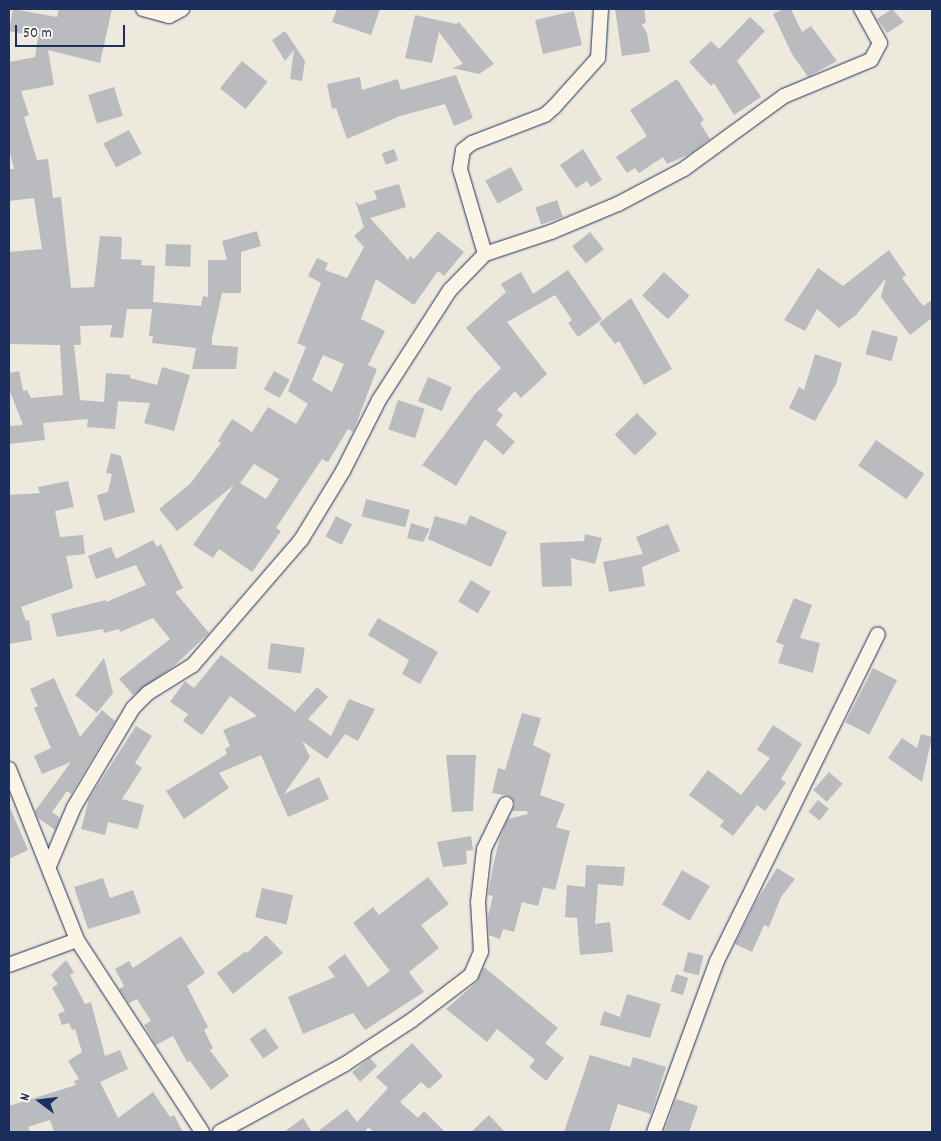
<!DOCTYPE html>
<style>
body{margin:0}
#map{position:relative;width:941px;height:1141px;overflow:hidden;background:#eee9dd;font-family:Dekko,sans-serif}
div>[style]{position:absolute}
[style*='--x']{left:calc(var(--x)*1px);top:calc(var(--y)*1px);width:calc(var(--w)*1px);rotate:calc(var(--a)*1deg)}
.building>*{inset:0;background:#babbbe;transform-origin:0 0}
.roads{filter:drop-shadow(0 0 1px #1b2f5e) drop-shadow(0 0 1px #1b2f5e)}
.street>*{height:14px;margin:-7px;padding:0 7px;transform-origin:7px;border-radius:7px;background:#fcf5e5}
span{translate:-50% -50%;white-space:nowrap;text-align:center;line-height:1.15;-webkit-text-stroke:4px #fcf5e5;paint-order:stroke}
.frame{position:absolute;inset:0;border:10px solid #1b2f5e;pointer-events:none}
.north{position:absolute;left:15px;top:1076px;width:50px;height:50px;-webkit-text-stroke:4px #fcf5e5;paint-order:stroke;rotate:285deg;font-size:14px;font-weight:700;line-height:20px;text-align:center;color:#1b2f5e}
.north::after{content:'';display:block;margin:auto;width:18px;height:22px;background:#1b2f5e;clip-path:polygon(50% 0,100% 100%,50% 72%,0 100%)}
.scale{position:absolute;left:15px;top:25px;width:110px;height:22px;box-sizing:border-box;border:2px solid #1b2f5e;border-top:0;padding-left:6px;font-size:15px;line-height:18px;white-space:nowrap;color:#1b2f5e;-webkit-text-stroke:4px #fcf5e5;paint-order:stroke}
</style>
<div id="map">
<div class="building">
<div style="clip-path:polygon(13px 9px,57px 17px,59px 9px,112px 9px,100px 63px,48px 50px,54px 85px,21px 91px,29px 115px,24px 117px,37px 160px,48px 159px,53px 198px,61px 197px,71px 288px,94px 287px,100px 236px,122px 237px,121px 259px,142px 260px,141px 265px,155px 266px,153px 302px,201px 306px,203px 296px,208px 297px,208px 260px,227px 260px,222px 241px,257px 231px,261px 246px,241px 252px,241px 293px,222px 293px,212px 338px,212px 345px,238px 347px,236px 369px,192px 369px,196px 348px,152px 343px,153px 336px,149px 336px,152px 309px,127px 309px,123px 338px,110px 337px,112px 325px,80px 326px,81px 345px,74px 345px,80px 400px,104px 402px,106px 373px,130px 375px,130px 378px,157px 385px,162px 367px,190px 375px,174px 431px,144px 423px,150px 403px,118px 401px,115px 429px,87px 427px,88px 419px,43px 423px,45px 440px,9px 444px,9px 426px,23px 425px,9px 389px,9px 373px,19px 371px,23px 391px,27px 390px,31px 398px,63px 395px,60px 345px,9px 344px,9px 252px,42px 249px,34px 198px,9px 201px,9px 169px,14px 169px,9px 148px,9px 62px,35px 57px,38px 37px,9px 31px)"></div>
<div style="clip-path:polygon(337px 9px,380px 9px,371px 35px,332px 22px)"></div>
<div style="clip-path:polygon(615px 9px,644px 9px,646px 22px,642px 25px,647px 33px,650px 52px,622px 56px)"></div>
<div style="clip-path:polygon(784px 9px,791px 9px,802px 32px,811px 26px,837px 61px,808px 77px,792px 54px,773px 14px)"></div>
<div style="clip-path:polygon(892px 9px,904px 22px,887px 33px,877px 19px)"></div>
<div style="left:574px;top:11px;width:35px;height:40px;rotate:77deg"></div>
<div style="clip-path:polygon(415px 15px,456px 24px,459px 22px,494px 64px,479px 74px,452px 68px,463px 64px,439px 32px,432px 63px,405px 58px)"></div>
<div style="clip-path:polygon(750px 17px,765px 31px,737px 61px,761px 97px,734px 115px,714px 83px,711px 86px,689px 62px,711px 41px,719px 49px)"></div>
<div style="clip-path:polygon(285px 31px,305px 61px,302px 81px,290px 79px,294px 50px,285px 61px,272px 40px)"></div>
<div style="left:242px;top:61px;width:33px;height:35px;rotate:39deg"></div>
<div style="clip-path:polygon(456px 75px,473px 118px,454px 126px,445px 104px,400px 116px,347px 139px,336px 108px,332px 109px,327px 84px,360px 77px,362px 90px,398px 79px,401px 90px)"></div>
<div style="clip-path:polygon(677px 79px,704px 120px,700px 123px,710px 139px,690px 154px,667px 164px,663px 157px,639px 173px,635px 168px,627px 173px,616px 157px,647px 136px,630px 110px)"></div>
<div style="left:114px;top:87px;width:30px;height:27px;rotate:73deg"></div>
<div style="left:129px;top:130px;width:27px;height:29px;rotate:62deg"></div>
<div style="left:394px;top:149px;width:12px;height:13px;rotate:70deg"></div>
<div style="clip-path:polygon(583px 149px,602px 180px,591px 187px,587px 181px,576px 188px,560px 165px)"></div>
<div style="left:511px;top:167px;width:26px;height:29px;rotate:62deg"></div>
<div style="clip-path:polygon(evenodd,399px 184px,406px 207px,370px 218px,408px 260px,410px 256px,414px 259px,438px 231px,464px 252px,444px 276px,438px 271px,414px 305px,376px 279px,361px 319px,385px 331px,368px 365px,377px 369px,353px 432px,348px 429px,328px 462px,322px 459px,276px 528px,281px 531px,252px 572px,219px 549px,213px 558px,193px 545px,234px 485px,177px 531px,159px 509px,190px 484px,221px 443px,218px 441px,232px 419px,252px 432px,268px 407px,296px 424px,308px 404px,288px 391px,306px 347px,297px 343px,321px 283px,308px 276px,317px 258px,328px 263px,325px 270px,347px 278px,364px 247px,354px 236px,364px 227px,355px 200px,359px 205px,377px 199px,374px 191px,399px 184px,323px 355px,344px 364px,332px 392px,312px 380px,323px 355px,399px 184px,254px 464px,279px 479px,266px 499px,240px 483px,254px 464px)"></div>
<div style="left:557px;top:200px;width:18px;height:23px;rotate:71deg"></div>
<div style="left:590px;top:232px;width:22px;height:23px;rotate:51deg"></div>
<div style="left:166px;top:244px;width:25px;height:22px;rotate:2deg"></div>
<div style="clip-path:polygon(889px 250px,906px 275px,902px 278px,923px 306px,932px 300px,932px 318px,910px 335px,881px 297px,886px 278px,856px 315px,839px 328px,817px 309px,805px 331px,784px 320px,818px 268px,843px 286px)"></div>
<div style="clip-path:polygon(568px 270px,602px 319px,578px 337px,568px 323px,572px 320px,555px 295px,507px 322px,547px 374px,521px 398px,515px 391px,497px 410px,503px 415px,496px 425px,515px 442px,503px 455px,485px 439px,456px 486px,422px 465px,475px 394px,501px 368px,466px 328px,506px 292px,501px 284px,521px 272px,533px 294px)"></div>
<div style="left:664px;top:272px;width:35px;height:32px;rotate:43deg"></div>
<div style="clip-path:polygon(631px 298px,672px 369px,644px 385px,619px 341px,615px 344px,599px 323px)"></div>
<div style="left:872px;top:330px;width:27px;height:25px;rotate:15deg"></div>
<div style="clip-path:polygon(815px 354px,842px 363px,836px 384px,815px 421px,789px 408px,799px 387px,804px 390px)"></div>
<div style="left:274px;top:371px;width:18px;height:21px;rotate:29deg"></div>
<div style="left:428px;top:377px;width:26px;height:26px;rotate:23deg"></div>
<div style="left:398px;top:400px;width:28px;height:31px;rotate:18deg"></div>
<div style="left:637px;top:413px;width:29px;height:31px;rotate:46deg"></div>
<div style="left:876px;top:440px;width:59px;height:31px;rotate:35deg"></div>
<div style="clip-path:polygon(111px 453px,121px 456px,135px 512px,104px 521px,97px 495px,108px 492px,112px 474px,106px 473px)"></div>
<div style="clip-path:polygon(68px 481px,74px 507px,55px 511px,60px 537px,83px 535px,85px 554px,66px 556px,73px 588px,21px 607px,26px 621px,29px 620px,32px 640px,9px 644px,9px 495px,40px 493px,38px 487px)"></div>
<div style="left:366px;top:499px;width:45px;height:18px;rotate:14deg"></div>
<div style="clip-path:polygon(470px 515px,507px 532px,491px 567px,428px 539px,435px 516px,466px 525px)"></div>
<div style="left:336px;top:516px;width:18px;height:23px;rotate:27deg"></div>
<div style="clip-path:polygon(411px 523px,430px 529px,423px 542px,407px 538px)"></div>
<div style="clip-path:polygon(668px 524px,680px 551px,642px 567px,645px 586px,609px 592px,603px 562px,643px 554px,636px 537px)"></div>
<div style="clip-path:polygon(585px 534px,602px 538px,595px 564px,571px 558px,572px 586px,542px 587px,540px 543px,584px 541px)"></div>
<div style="clip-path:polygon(153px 540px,157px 547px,161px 544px,183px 588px,175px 592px,209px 633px,174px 666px,133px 695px,119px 679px,170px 639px,153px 618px,120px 632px,119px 629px,104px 633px,103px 629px,57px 637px,51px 614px,106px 600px,106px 602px,146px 585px,136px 565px,96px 579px,88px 556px,111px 547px,116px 559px)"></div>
<div style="left:471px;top:580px;width:23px;height:25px;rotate:31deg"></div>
<div style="clip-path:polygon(794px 598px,812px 605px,800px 638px,820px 643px,813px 673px,778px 663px,784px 645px,776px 642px)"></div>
<div style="clip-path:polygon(378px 618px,438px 652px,420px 684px,402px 674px,409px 660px,368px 635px)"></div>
<div style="left:271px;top:643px;width:34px;height:26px;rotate:8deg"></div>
<div style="clip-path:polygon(221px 655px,294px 711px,293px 714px,317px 687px,328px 697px,308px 719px,331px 736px,349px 699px,375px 709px,358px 741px,345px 734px,327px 759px,302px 741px,310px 757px,284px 794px,319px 777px,329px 799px,288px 817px,261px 755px,219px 773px,229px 788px,184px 819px,166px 791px,227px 754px,225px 749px,230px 746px,223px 730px,257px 716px,230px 696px,202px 735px,183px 721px,188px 714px,170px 702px,185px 681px,194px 688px)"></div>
<div style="clip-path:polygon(104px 658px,113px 693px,97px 713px,75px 695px)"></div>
<div style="left:873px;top:668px;width:27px;height:61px;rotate:27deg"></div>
<div style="clip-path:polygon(54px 678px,80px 737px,102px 710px,115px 721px,74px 789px,71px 794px,67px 791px,52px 812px,60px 818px,55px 830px,38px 818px,35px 811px,71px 762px,42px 774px,34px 756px,51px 748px,34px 708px,38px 706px,30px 689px)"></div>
<div style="clip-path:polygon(522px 713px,541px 718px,533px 745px,551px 754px,540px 795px,565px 804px,556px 827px,570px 831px,555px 890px,543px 887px,538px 906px,522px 902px,514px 932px,503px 929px,500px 939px,489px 935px,488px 916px,493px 896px,488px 895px,493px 866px,500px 837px,508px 819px,528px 814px,527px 811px,512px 811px,515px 803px,510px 796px,492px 793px,498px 768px,505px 770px)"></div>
<div style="clip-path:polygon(773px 725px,802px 744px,781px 779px,786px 783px,765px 811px,757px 805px,733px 836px,720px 826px,724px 821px,689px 795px,708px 770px,741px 795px,770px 758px,757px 750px)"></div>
<div style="clip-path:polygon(136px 726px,152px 736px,135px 763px,142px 768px,122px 799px,144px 805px,138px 829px,108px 822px,105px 835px,81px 829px,89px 799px)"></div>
<div style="clip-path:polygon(921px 734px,932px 737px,922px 782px,888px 758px,902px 738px,917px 748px)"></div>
<div style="clip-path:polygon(446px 755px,476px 755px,473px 811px,452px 812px)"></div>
<div style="left:829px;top:772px;width:18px;height:24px;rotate:41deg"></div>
<div style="left:818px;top:800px;width:14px;height:15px;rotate:39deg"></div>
<div style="clip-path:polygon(9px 805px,28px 850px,9px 859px)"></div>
<div style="clip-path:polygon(471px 836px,473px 850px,466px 851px,467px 864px,443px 867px,437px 842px)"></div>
<div style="clip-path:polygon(586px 865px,625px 867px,623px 886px,598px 884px,595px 924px,610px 922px,613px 952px,580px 955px,577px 918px,565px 917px,567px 885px,585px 887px)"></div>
<div style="clip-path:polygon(777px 868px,795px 879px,781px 897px,769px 927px,764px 925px,752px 952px,735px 944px,757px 900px)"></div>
<div style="left:682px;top:870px;width:32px;height:40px;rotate:30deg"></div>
<div style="clip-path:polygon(428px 877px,449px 904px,421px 925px,439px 948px,409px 972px,424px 992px,365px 1030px,353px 1013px,303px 1034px,288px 997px,335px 977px,328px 967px,345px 954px,368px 987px,390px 971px,353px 923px,373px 907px,379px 915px)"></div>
<div style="clip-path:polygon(103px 878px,110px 898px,133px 890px,141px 913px,88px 929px,74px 887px)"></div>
<div style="left:262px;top:888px;width:32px;height:30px;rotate:13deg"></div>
<div style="clip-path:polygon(266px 935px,283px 953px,233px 994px,217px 973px,246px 951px,247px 953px)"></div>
<div style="clip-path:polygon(181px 936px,205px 973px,187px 986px,208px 1027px,204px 1030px,213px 1048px,210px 1050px,229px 1076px,211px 1090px,190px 1061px,187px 1062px,173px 1036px,156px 1045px,144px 1025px,151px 1021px,137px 999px,129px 1003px,119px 989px,124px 986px,115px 969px,129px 961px,133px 968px)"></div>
<div style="left:688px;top:952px;width:16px;height:20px;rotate:14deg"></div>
<div style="clip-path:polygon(66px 960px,74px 972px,70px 975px,85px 1004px,91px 1002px,105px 1056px,120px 1050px,128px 1069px,100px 1082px,118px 1118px,153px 1092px,170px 1117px,174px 1115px,183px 1132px,54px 1132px,50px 1120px,28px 1127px,30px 1132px,9px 1132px,9px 1106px,76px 1085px,74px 1081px,79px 1079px,68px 1061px,82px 1052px,75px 1029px,72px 1030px,69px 1023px,62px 1025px,58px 1014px,65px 1011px,52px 988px,58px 984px,51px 975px)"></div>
<div style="clip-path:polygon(484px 967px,558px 1028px,545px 1043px,564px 1058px,546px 1081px,529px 1067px,535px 1060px,497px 1029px,487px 1042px,446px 1009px,477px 982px)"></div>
<div style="left:676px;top:974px;width:13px;height:18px;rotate:18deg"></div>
<div style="clip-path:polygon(627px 994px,661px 1004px,650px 1038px,600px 1025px,604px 1011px,620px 1017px)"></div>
<div style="left:265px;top:1028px;width:24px;height:19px;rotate:55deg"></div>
<div style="clip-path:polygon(412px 1043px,443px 1076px,429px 1089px,421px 1082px,400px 1102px,418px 1118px,424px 1111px,445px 1132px,374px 1132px,368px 1127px,365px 1132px,317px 1132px,347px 1109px,357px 1122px,388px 1088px,376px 1077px)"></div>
<div style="clip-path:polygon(590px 1055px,630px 1067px,633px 1057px,666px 1067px,651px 1114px,618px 1104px,609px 1132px,564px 1132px)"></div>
<div style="clip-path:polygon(370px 1058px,377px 1066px,360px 1082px,352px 1072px)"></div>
<div style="clip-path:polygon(676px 1099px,698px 1106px,689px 1132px,664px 1132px)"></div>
<div style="clip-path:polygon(489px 1115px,505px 1132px,471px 1132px)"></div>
<div style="clip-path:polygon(303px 1118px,312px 1132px,284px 1132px)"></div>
</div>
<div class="roads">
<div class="street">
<div style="--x:143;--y:9;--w:27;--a:15"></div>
<div style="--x:169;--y:16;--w:15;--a:-28"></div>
<div style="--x:485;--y:254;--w:89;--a:-106.4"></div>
<div style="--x:460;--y:169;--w:19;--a:-81"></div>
<div style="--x:463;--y:150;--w:11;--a:-38"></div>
<div style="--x:472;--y:143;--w:78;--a:-21"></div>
<div style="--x:545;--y:115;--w:12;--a:-42"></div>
<div style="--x:554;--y:107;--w:66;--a:-48.1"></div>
<div style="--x:598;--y:58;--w:49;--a:-86.5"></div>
<div style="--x:9;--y:769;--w:184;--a:68.3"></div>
<div style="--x:77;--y:940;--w:229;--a:56.9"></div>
<div style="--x:49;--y:866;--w:64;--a:-67"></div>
<div style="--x:74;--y:807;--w:115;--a:-59.2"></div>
<div style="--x:133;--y:708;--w:21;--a:-45"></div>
<div style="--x:148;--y:693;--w:53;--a:-31.9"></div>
<div style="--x:193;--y:665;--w:165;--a:-49.2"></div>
<div style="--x:301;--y:540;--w:81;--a:-58.7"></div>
<div style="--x:343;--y:471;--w:80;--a:-63.1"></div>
<div style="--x:379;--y:400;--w:131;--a:-57.2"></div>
<div style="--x:450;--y:290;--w:50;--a:-45.8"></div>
<div style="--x:485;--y:254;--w:70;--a:-18.4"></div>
<div style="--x:551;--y:232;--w:73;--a:-22.7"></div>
<div style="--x:618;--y:204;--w:75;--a:-27.9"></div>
<div style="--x:684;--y:169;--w:124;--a:-36.1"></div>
<div style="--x:784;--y:96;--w:94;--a:-22.5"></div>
<div style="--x:871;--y:60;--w:19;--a:-62"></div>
<div style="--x:880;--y:43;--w:39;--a:-119"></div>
<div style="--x:9;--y:965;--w:72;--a:-20.2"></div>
<div style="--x:220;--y:1132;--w:142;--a:-28.5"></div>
<div style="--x:345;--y:1064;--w:80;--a:-33.3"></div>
<div style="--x:412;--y:1020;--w:74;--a:-37.3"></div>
<div style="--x:471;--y:975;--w:25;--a:-67"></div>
<div style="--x:481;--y:952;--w:50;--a:-93.4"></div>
<div style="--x:478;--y:902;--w:53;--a:-83.5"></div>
<div style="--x:484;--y:849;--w:50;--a:-63.9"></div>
<div style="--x:654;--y:1132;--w:182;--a:-69.8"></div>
<div style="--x:717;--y:961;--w:364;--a:-63.8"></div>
</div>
</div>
<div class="frame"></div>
<div class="north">N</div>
<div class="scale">50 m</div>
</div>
